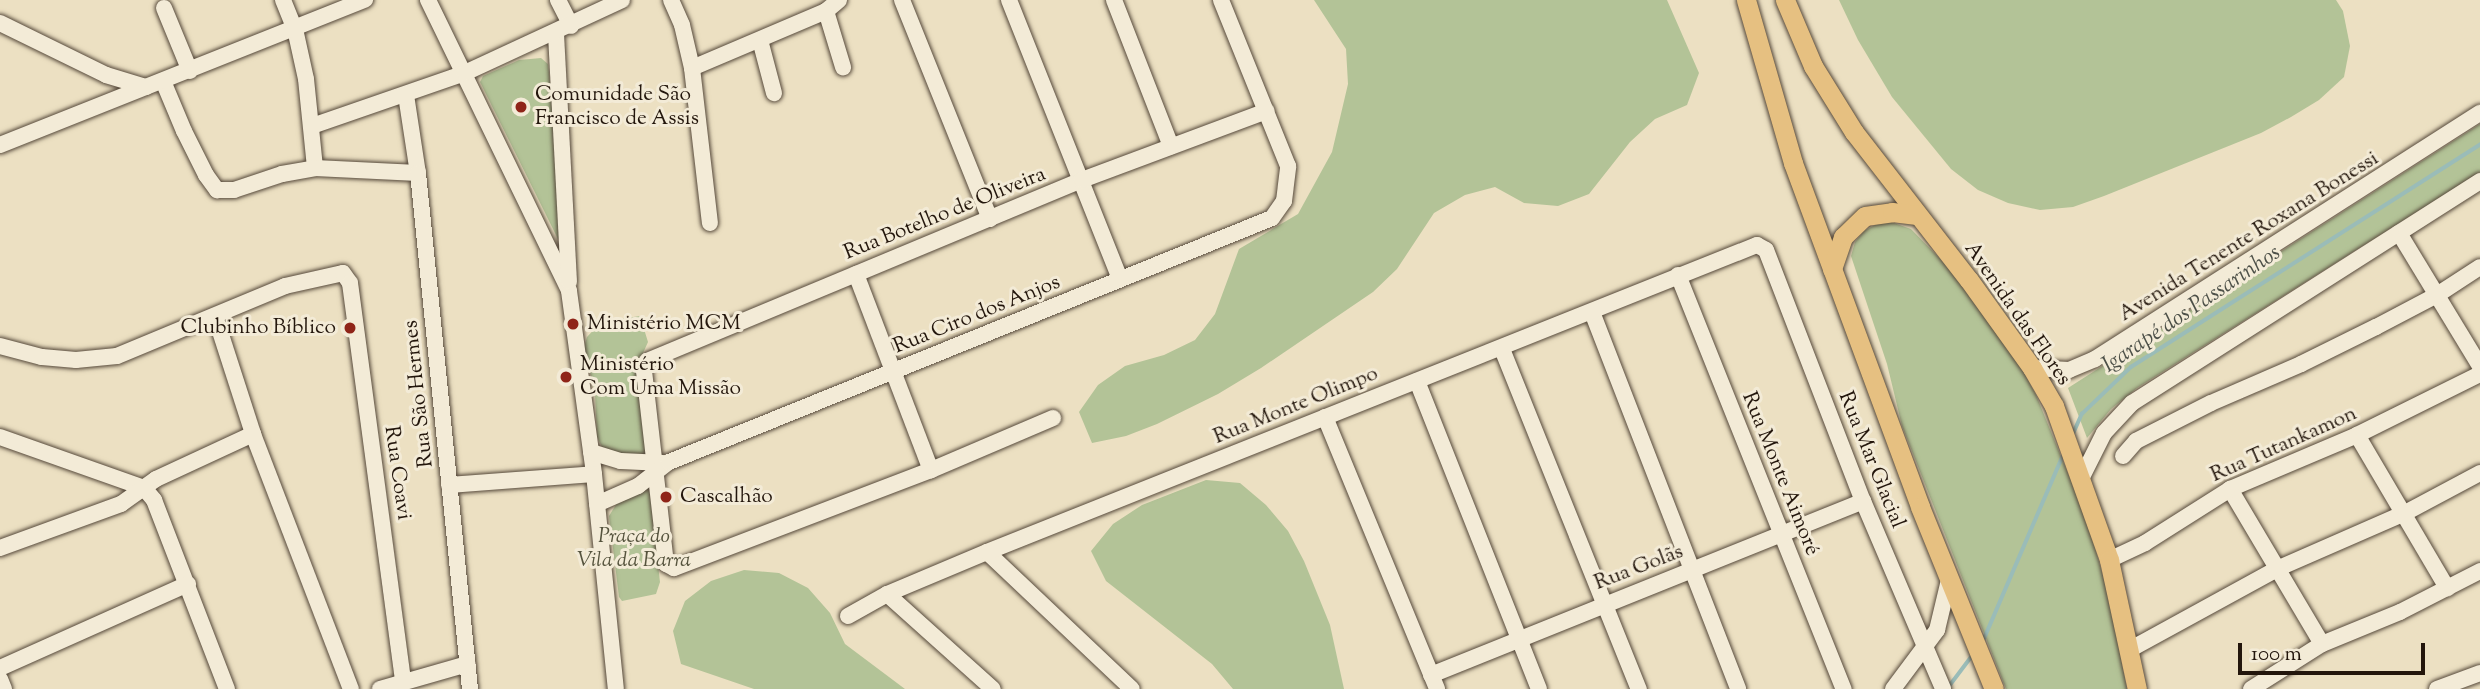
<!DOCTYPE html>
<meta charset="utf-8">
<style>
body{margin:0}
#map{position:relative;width:2480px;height:689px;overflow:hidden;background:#ece0c2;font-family:"Sorts Mill Goudy",serif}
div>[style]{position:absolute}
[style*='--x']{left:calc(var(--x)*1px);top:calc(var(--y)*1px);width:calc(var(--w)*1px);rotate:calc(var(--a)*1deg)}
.green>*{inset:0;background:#b3c397}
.stream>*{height:3.5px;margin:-1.75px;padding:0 1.75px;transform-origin:1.75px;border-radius:1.75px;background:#9abcb8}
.roads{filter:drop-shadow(0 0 2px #55483a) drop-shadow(0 0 2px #55483a)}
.minor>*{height:16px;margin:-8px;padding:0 8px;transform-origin:8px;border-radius:8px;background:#f3ebd7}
.major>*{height:19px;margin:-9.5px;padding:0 9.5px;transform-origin:9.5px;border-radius:9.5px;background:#e6c081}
.dots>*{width:19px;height:19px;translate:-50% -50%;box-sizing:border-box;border:4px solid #f3ebd7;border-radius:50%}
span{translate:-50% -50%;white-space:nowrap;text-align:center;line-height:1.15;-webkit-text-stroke:6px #f3ebd7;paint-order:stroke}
.poi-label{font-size:21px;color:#23160c}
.left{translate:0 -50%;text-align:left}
.right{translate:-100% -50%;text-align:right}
.street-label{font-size:21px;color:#23160c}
.park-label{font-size:21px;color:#55533d;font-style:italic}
.water-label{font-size:23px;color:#4d5048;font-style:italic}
.scale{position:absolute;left:2238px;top:643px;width:187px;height:32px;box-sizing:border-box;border:4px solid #23160c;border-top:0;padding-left:9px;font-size:21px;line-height:24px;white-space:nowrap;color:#23160c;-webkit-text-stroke:5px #f3ebd7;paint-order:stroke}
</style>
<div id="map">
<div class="green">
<div style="clip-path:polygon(1314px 0,1667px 0,1699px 73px,1687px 105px,1655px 119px,1630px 142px,1589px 194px,1558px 206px,1524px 203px,1495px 187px,1465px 195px,1434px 213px,1397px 269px,1373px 292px,1261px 368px,1218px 394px,1157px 424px,1126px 436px,1092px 443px,1079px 412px,1098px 385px,1125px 366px,1164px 355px,1195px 340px,1215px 314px,1239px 249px,1298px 214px,1332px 152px,1348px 84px,1346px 49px)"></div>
<div style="clip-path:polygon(1839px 0,2336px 0,2343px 11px,2350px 46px,2344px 77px,2319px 100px,2291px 117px,2261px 133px,2104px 196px,2073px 207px,2040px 210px,2008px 203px,1978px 190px,1951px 169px,1892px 97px,1858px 40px)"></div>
<div style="clip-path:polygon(541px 58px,548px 64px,562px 187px,562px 231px,558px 239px,480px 82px,483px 76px,519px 60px)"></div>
<div style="clip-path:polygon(2480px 124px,2480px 172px,2137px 388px,2111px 409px,2087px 438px,2068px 388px)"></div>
<div style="clip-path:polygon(1891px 222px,1911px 229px,1946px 265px,2021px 367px,2036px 395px,2087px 520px,2109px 597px,2127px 689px,2006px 689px,1902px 426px,1887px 364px,1851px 256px,1855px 242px,1864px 231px,1877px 224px)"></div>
<div style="clip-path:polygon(640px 316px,648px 342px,639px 362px,647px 456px,626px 458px,602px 447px,597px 437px,595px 394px,584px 347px,587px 337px,601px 322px)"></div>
<div style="clip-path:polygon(1206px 480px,1240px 483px,1266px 505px,1288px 531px,1304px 561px,1330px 625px,1344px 689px,1233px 689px,1212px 664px,1106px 581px,1091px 551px,1113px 524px,1142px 505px)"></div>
<div style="clip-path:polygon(649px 487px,660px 582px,656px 594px,622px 601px,619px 597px,609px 516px,617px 503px)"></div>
<div style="clip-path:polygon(744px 570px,779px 573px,808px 588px,830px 613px,845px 644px,905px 689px,754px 689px,681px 664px,673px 631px,685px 601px,711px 581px)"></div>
</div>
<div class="stream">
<div style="--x:2072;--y:436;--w:24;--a:-66"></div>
<div style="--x:2082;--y:414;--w:68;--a:-43.8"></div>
<div style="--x:2131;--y:367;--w:414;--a:-32.5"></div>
<div style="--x:1983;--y:641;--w:202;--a:-66.7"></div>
<div style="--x:1947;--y:689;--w:41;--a:-52.9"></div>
</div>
<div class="roads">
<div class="minor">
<div style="--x:283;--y:0;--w:31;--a:68"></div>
<div style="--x:295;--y:29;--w:51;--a:77.6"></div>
<div style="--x:306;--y:79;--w:89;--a:84.2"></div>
<div style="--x:428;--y:0;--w:323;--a:64.1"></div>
<div style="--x:569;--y:291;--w:185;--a:82.2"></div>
<div style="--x:594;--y:474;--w:216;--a:84.2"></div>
<div style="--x:558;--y:0;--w:29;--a:63"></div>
<div style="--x:671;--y:0;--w:27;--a:66"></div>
<div style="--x:682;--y:25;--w:44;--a:76.9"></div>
<div style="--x:692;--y:68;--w:156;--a:83.4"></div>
<div style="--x:902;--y:0;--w:236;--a:68.1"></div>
<div style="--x:1009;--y:0;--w:300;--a:68.3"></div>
<div style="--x:1114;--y:0;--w:157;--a:68.7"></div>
<div style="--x:164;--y:8;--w:68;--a:67.6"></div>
<div style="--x:826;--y:11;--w:59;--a:73.1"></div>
<div style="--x:0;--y:23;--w:118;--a:26.1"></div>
<div style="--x:106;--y:75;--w:42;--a:16.7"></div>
<div style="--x:556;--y:34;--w:248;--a:87"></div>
<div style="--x:760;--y:40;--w:55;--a:75.2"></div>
<div style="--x:692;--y:68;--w:146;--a:-23"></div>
<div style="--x:826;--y:11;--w:17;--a:-40"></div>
<div style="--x:163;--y:81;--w:54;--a:67.2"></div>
<div style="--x:184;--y:131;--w:49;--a:63.4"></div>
<div style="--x:206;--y:175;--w:19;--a:54"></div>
<div style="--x:217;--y:190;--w:17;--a:0"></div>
<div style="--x:234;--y:190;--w:51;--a:-18.4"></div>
<div style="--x:282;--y:174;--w:34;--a:-10"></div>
<div style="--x:315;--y:168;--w:103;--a:2.8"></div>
<div style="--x:406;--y:95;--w:79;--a:81.3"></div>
<div style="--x:418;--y:173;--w:519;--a:84.25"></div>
<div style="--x:312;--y:126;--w:162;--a:-19.1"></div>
<div style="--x:465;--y:73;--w:173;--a:-24.9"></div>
<div style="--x:0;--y:145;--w:393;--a:-21.7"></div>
<div style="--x:2399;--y:233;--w:156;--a:58.7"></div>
<div style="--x:856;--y:274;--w:210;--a:69.1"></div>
<div style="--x:1678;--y:275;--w:446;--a:68.2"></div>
<div style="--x:1592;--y:312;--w:404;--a:68.8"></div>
<div style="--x:215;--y:316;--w:124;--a:72.1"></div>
<div style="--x:253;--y:434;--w:273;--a:69"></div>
<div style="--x:0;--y:346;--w:43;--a:14.7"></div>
<div style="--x:42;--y:357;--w:34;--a:5"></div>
<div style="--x:76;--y:360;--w:41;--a:-5.6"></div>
<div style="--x:117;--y:356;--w:182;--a:-22.6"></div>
<div style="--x:285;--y:286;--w:59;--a:-12.6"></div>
<div style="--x:343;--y:273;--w:12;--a:55"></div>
<div style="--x:350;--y:283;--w:402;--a:82.4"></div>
<div style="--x:1502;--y:349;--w:367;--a:68.1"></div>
<div style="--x:2032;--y:368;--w:37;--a:3"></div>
<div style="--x:2069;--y:370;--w:28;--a:-23"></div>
<div style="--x:2095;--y:359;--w:457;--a:-32.6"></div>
<div style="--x:1417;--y:381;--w:331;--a:68.4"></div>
<div style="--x:1325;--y:417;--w:294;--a:67.6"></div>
<div style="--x:1053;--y:418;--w:133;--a:156.9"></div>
<div style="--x:931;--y:470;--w:275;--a:159.1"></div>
<div style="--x:674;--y:568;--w:9;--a:-153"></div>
<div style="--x:666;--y:564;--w:195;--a:-96.5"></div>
<div style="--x:644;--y:370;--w:9;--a:-72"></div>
<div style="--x:647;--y:361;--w:471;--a:-22.6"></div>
<div style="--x:1082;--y:180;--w:197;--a:-20.5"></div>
<div style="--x:2357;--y:435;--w:178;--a:59.5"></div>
<div style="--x:0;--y:437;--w:153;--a:19.5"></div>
<div style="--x:144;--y:488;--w:16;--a:50"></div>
<div style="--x:154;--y:500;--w:203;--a:68.9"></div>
<div style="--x:591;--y:452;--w:31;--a:17"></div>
<div style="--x:621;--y:461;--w:42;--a:2.7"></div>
<div style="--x:2123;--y:456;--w:20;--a:-49"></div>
<div style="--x:2136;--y:441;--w:84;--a:-26.9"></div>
<div style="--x:2211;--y:403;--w:98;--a:-23.4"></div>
<div style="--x:2301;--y:364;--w:84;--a:-26.3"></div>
<div style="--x:2376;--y:327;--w:69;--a:-27.7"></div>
<div style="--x:2437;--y:295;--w:51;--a:-33.1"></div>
<div style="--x:2081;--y:479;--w:51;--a:-63.4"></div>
<div style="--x:2104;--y:433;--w:41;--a:-47"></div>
<div style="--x:2132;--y:403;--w:413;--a:-32.5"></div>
<div style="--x:449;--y:485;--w:145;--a:-4.3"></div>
<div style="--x:2230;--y:489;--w:180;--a:59.3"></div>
<div style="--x:597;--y:504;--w:45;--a:-23.7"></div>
<div style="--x:638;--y:486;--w:39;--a:-38"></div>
<div style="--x:669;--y:462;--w:650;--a:-22.03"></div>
<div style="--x:1272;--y:218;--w:21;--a:-55"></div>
<div style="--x:1284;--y:201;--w:35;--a:-83"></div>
<div style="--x:1288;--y:166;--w:179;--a:-112"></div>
<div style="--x:0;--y:548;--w:129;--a:-20"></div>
<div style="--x:121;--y:504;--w:43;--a:-35.5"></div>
<div style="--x:156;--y:479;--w:107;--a:-24.9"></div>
<div style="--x:987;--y:552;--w:199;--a:43.4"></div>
<div style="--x:2109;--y:560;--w:40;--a:-25"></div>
<div style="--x:2145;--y:543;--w:101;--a:-32.4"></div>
<div style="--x:2230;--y:489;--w:138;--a:-23"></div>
<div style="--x:2357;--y:435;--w:137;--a:-26.4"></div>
<div style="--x:887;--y:594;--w:142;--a:41.9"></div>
<div style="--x:848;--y:616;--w:45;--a:-29.4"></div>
<div style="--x:887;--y:594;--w:108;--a:-22.8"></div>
<div style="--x:987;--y:552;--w:829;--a:-21.74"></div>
<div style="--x:1757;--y:245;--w:10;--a:29"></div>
<div style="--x:1766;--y:250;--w:269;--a:68.9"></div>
<div style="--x:1863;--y:501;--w:204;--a:66.9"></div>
<div style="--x:2129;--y:650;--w:171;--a:-28.7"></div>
<div style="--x:2279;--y:568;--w:137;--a:-23.6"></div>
<div style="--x:2405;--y:513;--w:85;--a:-28.1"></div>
<div style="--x:0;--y:668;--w:206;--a:-24.1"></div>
<div style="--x:1431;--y:675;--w:466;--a:-21.9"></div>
<div style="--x:0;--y:679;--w:11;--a:68"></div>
<div style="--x:380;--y:689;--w:91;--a:-16"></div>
<div style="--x:1893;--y:689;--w:74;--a:-53.3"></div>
<div style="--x:1937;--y:630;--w:51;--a:-76.5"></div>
<div style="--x:2251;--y:689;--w:84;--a:-32.4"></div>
<div style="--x:2322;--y:644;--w:84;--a:-22.3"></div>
<div style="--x:2400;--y:612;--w:90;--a:-27.1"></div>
<div style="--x:2437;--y:689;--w:46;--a:-20.4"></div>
</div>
<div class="major">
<div style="--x:1746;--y:0;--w:170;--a:73.9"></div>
<div style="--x:1793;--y:163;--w:367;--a:69.7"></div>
<div style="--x:1920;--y:507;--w:196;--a:67.9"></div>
<div style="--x:1785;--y:0;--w:72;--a:67"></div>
<div style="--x:1813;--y:66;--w:78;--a:58.2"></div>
<div style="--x:1854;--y:132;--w:187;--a:52.2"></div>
<div style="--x:1969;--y:280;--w:108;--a:54.4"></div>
<div style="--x:2032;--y:368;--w:44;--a:59.9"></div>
<div style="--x:2054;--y:406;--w:164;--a:70.3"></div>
<div style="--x:2109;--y:560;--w:132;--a:77.8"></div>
<div style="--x:1832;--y:269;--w:34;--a:-71"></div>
<div style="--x:1843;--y:237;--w:30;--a:-44"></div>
<div style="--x:1865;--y:216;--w:27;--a:-8"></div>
<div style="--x:1892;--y:212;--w:25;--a:7"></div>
</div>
</div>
<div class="dots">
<div style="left:521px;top:107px;background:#8f2418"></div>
<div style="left:573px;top:324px;background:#8f2418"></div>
<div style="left:350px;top:328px;background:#8f2418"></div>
<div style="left:566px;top:377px;background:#8f2418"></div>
<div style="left:666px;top:497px;background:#8f2418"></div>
</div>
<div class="poi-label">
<span class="left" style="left:535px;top:107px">Comunidade São<br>Francisco de Assis</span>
<span class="left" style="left:587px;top:324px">Ministério MCM</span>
<span class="right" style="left:336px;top:328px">Clubinho Bíblico</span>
<span class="left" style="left:580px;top:377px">Ministério<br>Com Uma Missão</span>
<span class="left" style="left:680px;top:497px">Cascalhão</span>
</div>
<div class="street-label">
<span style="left:945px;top:214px;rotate:-22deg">Rua Botelho de Oliveira</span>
<span style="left:2249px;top:237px;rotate:-32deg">Avenida Tenente Roxana Bonessi</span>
<span style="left:2017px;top:314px;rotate:55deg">Avenida das Flores</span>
<span style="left:977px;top:315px;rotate:-22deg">Rua Ciro dos Anjos</span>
<span style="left:419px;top:394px;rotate:-96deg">Rua São Hermes</span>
<span style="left:1296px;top:406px;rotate:-22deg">Rua Monte Olimpo</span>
<span style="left:2284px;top:445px;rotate:-24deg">Rua Tutankamon</span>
<span style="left:1871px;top:460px;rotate:68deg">Rua Mar Glacial</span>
<span style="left:397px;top:473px;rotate:82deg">Rua Coavi</span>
<span style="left:1780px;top:474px;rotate:68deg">Rua Monte Aimoré</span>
<span style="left:1639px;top:568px;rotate:-21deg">Rua Golãs</span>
</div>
<div class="park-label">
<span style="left:634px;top:549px">Praça do<br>Vila da Barra</span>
</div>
<div class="water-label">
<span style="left:2192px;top:310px;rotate:-34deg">Igarapé dos Passarinhos</span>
</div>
<div class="scale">100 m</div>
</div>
